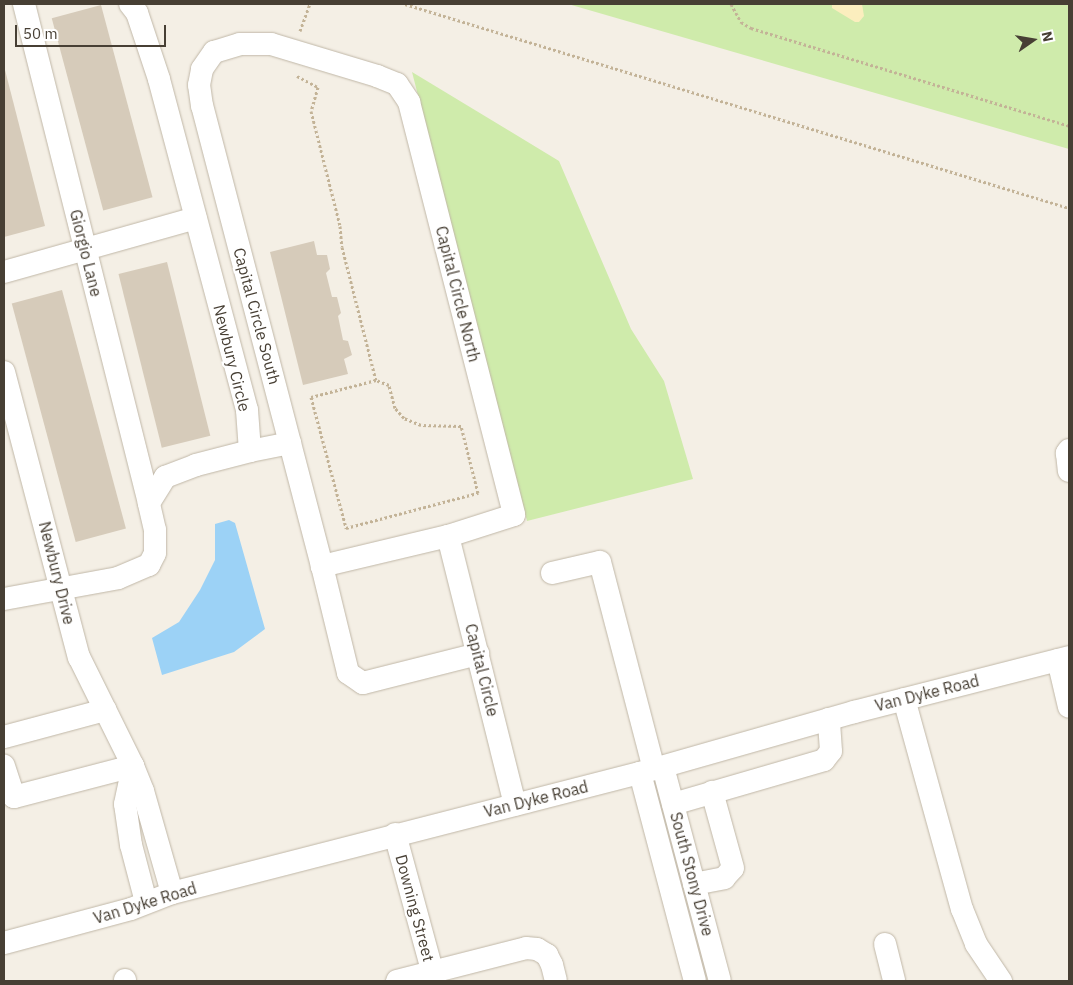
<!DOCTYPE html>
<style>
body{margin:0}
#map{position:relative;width:1073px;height:985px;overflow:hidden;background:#f4efe5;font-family:"IBM Plex Sans",sans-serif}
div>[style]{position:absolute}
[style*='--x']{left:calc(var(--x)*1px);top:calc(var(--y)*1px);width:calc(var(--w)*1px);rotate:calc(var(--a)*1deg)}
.green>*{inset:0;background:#cfebab}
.sand>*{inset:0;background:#fbeebe}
.water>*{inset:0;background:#9cd2f6}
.building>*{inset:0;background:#d6cbba;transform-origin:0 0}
.path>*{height:3px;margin-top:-1.5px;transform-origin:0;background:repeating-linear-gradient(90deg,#c3b397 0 2.5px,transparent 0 5px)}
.roads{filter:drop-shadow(0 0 1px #c0b7a7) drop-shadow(0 0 1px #c0b7a7)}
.minor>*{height:22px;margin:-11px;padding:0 11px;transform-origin:11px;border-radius:11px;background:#fff}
span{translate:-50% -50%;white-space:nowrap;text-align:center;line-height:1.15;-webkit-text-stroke:4.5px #fff;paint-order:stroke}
.street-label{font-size:16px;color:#473f34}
.frame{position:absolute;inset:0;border:5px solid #473f34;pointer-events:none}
.north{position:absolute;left:1008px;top:15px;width:50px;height:50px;-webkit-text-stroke:4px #fff;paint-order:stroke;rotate:77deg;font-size:14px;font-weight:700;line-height:20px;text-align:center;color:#473f34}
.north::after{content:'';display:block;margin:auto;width:18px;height:22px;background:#473f34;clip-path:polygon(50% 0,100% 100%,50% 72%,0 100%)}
.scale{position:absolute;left:15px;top:25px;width:151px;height:22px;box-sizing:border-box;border:2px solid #473f34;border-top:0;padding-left:6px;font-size:15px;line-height:18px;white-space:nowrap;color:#473f34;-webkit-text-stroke:4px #fff;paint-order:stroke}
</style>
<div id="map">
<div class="green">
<div style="clip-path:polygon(568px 4px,1069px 4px,1069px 149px)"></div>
<div style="clip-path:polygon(412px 72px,559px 161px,631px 329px,664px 381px,693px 479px,527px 521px)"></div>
</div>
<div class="sand">
<div style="clip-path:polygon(832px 4px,862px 4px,864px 16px,859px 22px,855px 22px,832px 8px)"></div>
</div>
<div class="water">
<div style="clip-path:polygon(229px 520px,235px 523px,265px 629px,234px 652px,162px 675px,152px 638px,179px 622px,200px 590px,215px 560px,215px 524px)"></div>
</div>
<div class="building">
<div style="left:101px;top:5px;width:199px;height:51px;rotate:75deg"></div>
<div style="clip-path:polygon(4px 66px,45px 226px,4px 237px)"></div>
<div style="clip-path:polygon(314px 241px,317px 255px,327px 255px,330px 269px,326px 273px,332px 297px,337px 297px,341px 313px,338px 316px,343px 340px,348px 341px,352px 355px,344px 359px,348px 374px,303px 385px,270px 252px)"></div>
<div style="left:167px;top:262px;width:179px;height:50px;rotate:76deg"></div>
<div style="left:62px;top:290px;width:247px;height:52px;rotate:75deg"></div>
</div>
<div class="path">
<div style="--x:405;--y:4;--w:695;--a:17.08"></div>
<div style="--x:731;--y:4;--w:21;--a:61"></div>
<div style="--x:741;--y:22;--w:12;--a:31"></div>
<div style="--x:751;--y:28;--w:333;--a:17.1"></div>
<div style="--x:300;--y:31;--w:29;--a:-70"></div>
<div style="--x:297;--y:76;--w:24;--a:28"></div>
<div style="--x:318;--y:87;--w:25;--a:106"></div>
<div style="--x:311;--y:111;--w:119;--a:75.8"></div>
<div style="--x:340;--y:226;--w:21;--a:85"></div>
<div style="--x:342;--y:247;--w:137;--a:75.7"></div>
<div style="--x:376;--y:380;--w:67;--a:165.3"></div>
<div style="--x:311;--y:397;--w:136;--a:75"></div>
<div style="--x:346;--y:528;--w:137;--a:-14.9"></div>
<div style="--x:478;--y:493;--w:69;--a:-104.2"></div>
<div style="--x:461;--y:426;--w:40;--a:-178.6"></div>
<div style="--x:421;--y:425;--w:18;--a:-158"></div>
<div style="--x:404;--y:418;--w:13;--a:-132"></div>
<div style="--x:395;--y:408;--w:24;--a:-105"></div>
<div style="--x:389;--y:385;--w:14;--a:-159"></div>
</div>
<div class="roads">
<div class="minor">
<div style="--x:24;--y:4;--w:514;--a:75.94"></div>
<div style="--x:240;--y:44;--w:31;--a:0"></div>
<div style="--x:271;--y:44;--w:111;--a:16.8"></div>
<div style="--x:377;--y:76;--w:22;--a:22"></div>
<div style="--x:397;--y:84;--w:22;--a:56"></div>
<div style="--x:409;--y:102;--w:426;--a:75.7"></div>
<div style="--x:514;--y:515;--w:69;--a:162.3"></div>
<div style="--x:448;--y:536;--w:130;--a:166.6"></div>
<div style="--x:322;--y:566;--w:475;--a:-104.6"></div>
<div style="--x:202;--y:106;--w:21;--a:-98"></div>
<div style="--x:199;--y:85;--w:16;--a:-79"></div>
<div style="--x:202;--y:69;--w:21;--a:-55"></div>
<div style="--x:214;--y:52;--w:27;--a:-17"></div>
<div style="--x:4;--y:272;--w:199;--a:-15.7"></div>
<div style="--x:4;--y:372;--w:295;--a:75.3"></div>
<div style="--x:79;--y:657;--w:122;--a:63.6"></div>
<div style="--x:133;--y:766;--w:123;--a:165.4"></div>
<div style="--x:14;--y:797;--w:33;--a:-108"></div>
<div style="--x:1069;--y:450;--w:4;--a:124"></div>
<div style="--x:1067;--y:453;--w:18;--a:84"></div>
<div style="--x:250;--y:451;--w:41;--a:-11.3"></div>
<div style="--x:448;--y:536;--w:277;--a:76"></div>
<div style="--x:322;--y:566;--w:110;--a:76.3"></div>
<div style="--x:348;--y:673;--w:18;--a:34"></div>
<div style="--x:363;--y:683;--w:119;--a:-14.2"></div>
<div style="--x:552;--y:573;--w:49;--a:-12.9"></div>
<div style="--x:600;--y:562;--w:214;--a:75.4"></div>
<div style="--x:4;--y:599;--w:116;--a:-10.4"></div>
<div style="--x:118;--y:578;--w:34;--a:-23"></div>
<div style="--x:149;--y:565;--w:13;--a:-63"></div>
<div style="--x:155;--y:553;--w:23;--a:-90"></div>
<div style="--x:155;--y:530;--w:28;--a:-103"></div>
<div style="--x:149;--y:503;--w:31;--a:-58"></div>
<div style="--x:165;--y:477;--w:33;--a:-21"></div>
<div style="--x:196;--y:465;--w:56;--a:-14.5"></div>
<div style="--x:250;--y:451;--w:41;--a:-94.2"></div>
<div style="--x:247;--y:410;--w:342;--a:-104.9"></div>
<div style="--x:159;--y:79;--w:70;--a:-108.4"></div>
<div style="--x:137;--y:13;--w:11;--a:-128"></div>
<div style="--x:1058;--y:660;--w:48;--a:76.8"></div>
<div style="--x:904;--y:699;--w:218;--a:74.6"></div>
<div style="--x:962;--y:909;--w:38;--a:68"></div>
<div style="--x:976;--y:944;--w:45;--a:56"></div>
<div style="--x:4;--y:737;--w:105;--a:-15"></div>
<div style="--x:663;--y:767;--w:221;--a:75.1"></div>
<div style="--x:640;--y:773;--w:215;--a:75.2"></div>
<div style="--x:673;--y:804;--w:157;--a:-16.2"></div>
<div style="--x:824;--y:760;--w:11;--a:-52"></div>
<div style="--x:831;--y:751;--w:32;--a:-94"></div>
<div style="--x:395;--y:834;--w:152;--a:74.8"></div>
<div style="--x:694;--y:884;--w:31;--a:-11"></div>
<div style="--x:724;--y:878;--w:13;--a:-48"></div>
<div style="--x:733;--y:868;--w:79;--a:-105.4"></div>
<div style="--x:146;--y:902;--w:59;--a:-104.7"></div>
<div style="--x:131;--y:845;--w:41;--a:-98.3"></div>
<div style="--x:125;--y:804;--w:39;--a:-78"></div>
<div style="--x:133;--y:766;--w:27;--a:68"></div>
<div style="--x:143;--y:791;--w:106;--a:74.1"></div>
<div style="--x:4;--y:943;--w:131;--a:-15"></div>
<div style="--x:131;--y:909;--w:44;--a:-21.3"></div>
<div style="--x:172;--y:893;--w:483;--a:-14.4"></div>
<div style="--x:640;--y:773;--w:223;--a:-15.9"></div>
<div style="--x:854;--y:712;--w:222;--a:-14.3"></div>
<div style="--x:885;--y:944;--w:38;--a:76"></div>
<div style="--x:125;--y:980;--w:1;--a:90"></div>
<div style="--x:397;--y:981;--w:133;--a:-14.3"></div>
<div style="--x:526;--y:948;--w:11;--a:5"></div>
<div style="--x:537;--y:949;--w:12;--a:31"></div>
<div style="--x:547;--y:955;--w:11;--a:63"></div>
<div style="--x:552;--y:965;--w:16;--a:76"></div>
</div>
</div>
<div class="street-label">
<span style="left:86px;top:253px;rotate:76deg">Giorgio Lane</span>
<span style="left:458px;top:294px;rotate:76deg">Capital Circle North</span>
<span style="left:257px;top:316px;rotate:75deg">Capital Circle South</span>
<span style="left:232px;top:358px;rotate:76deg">Newbury Circle</span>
<span style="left:57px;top:573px;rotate:76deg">Newbury Drive</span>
<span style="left:482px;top:670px;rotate:76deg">Capital Circle</span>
<span style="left:927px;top:693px;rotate:-14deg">Van Dyke Road</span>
<span style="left:536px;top:799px;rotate:-14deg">Van Dyke Road</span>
<span style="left:692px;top:874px;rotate:75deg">South Stony Drive</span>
<span style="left:145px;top:903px;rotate:-17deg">Van Dyke Road</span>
<span style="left:415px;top:908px;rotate:75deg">Downing Street</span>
</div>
<div class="frame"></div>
<div class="north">N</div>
<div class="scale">50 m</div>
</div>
